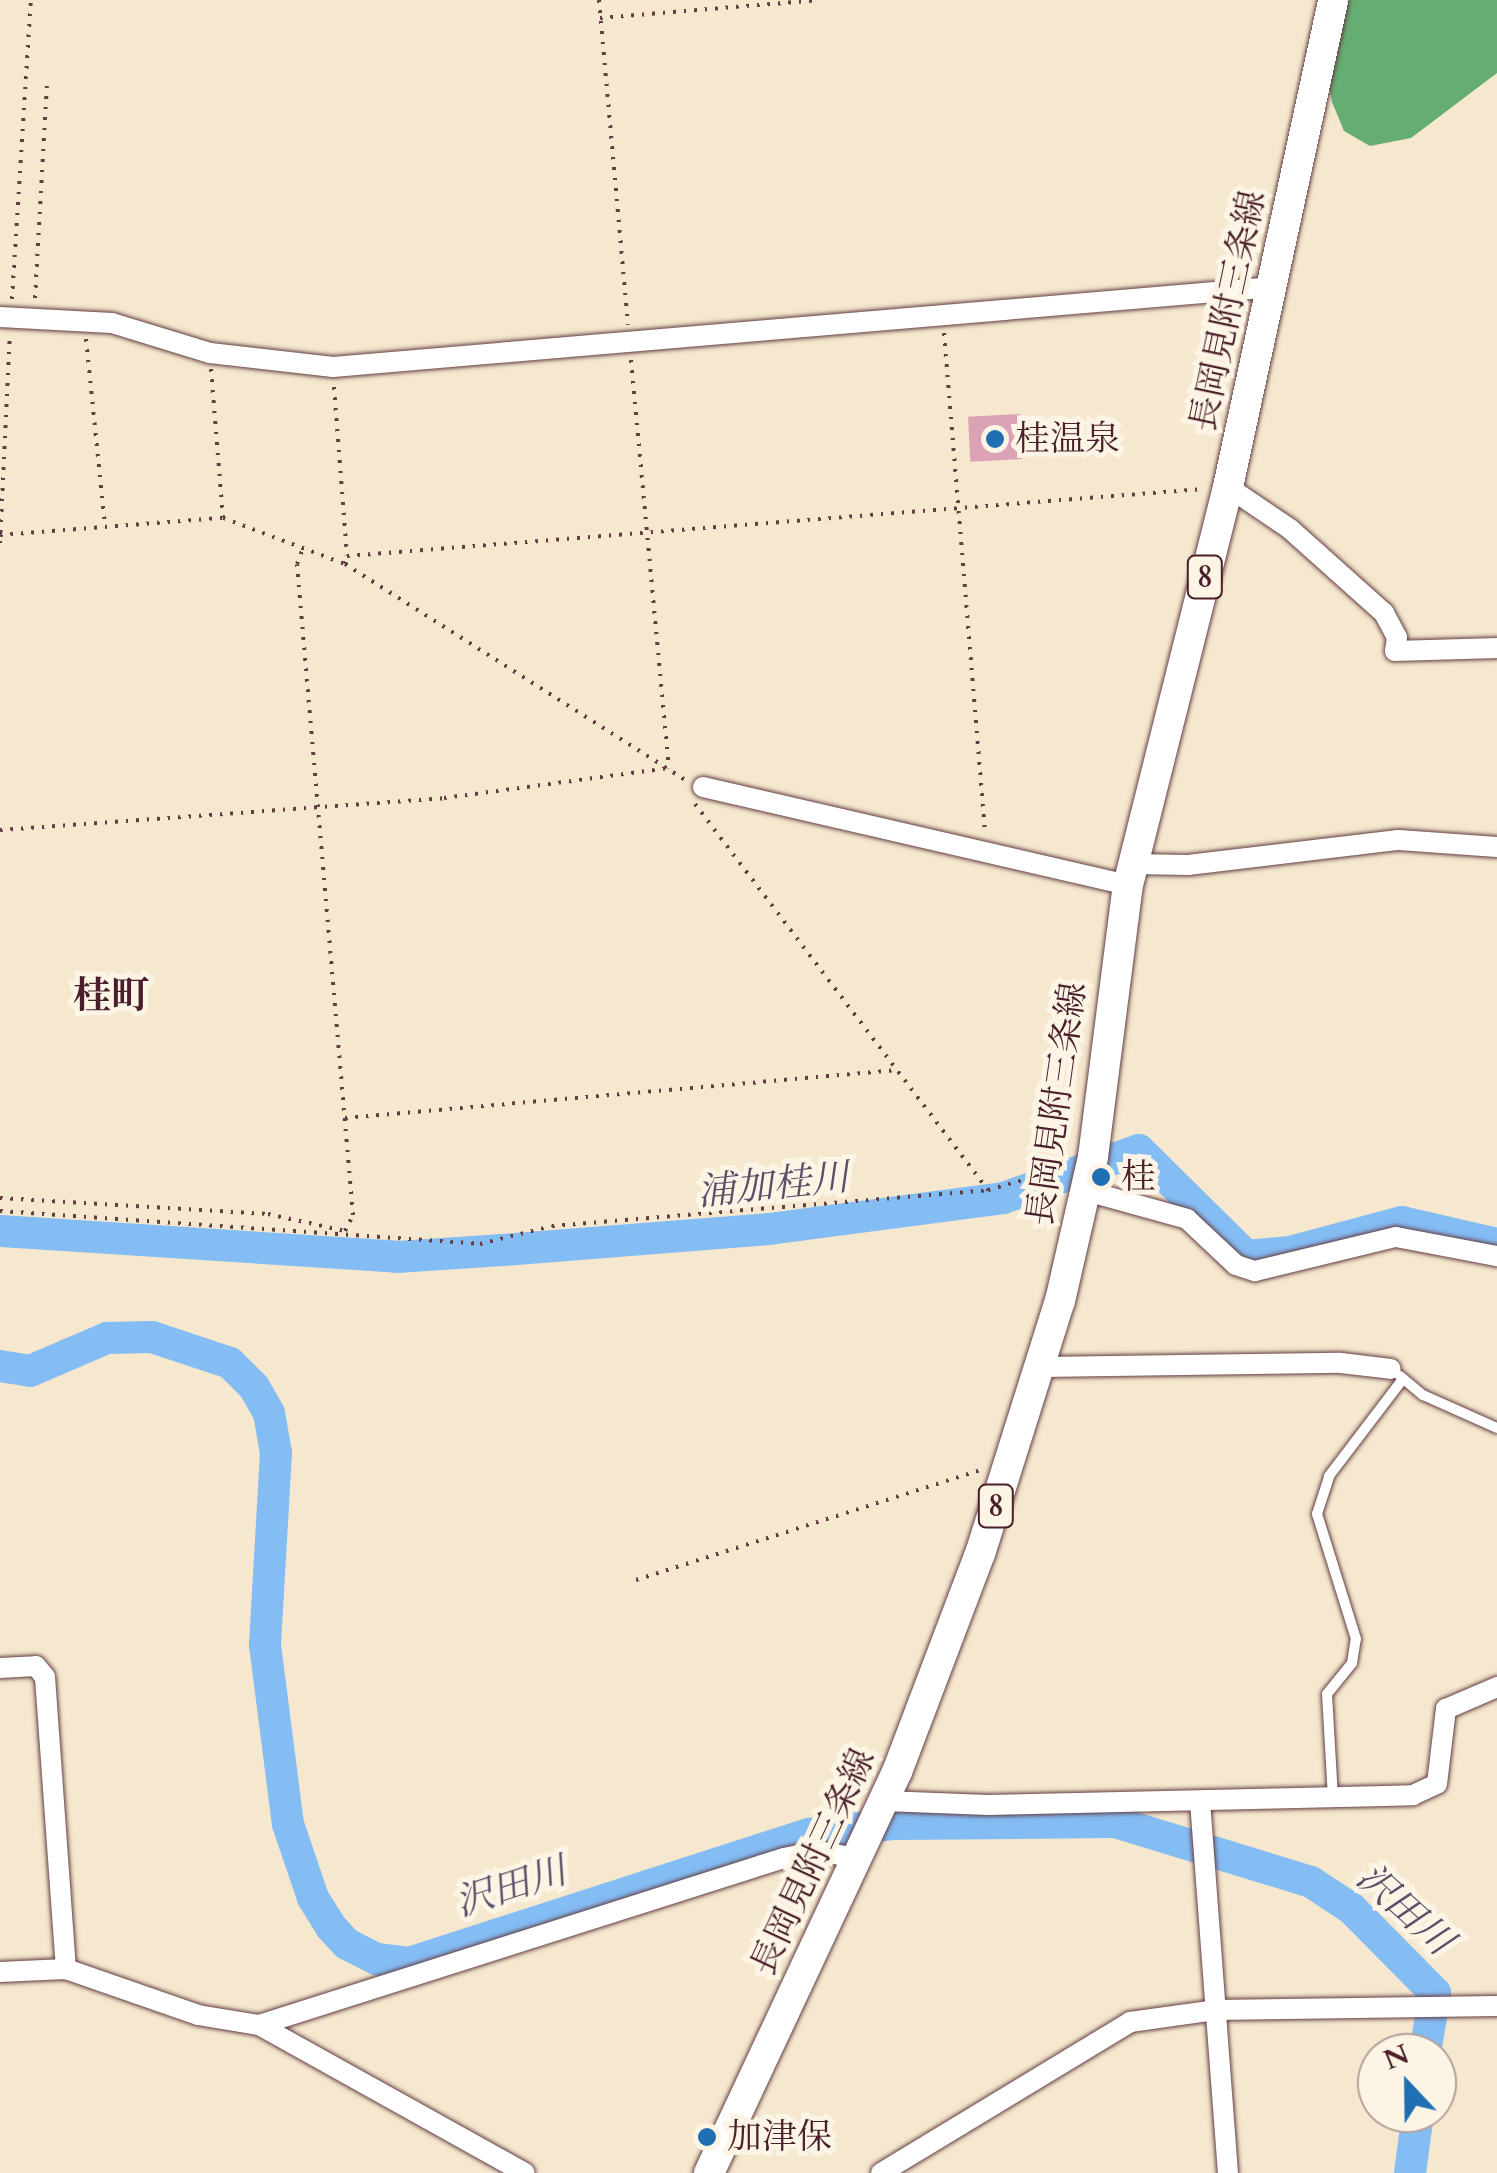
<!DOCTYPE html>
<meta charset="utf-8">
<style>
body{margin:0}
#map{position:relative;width:1497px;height:2173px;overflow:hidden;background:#f5e8ce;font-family:Cardo,"Noto Serif JP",serif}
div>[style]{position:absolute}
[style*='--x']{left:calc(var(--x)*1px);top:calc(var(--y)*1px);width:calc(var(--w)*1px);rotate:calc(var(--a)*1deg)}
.forest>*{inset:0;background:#66ad73}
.river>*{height:32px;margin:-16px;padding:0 16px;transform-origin:16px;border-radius:16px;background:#84bcf4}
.building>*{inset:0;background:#dba1b4;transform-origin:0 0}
.path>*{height:4px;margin-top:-2px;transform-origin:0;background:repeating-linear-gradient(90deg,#643d43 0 2.5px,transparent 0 10.5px)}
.roads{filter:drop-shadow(0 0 2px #643d43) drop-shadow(0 0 2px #643d43)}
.service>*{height:10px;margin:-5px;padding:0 5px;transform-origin:5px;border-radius:5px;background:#fff}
.minor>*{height:20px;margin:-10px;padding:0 10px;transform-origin:10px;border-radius:10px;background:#fff}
.primary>*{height:30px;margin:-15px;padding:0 15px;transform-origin:15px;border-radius:15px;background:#fff}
.dots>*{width:28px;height:28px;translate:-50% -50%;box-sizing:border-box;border:5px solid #fcf5e5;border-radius:50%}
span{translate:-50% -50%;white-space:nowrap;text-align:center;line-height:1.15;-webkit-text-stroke:10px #fcf5e5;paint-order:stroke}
.shield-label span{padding:2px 8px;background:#fcf5e5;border:2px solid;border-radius:8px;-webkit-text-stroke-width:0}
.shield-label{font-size:32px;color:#4a1f2b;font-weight:700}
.street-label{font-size:35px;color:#4a1f2b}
.poi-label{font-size:35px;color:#4a1f2b}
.left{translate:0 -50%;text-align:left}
.neighbourhood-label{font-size:38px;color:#4a1f2b;font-weight:700}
.water-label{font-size:38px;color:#5b4e67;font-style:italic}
.north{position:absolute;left:1357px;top:2033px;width:100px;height:100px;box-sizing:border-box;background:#fcf5e5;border:2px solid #b59f9b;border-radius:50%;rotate:338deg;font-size:28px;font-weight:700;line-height:40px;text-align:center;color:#4a1f2b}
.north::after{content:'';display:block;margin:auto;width:35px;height:45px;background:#1f6fb2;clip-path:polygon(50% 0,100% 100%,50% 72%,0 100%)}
</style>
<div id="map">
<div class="forest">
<div style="clip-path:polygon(1340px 0,1497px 0,1497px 73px,1411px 138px,1370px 146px,1344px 131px,1332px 102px,1326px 70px)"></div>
</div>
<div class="river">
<div style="--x:0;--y:1231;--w:398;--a:3.7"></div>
<div style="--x:397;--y:1257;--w:106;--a:-3.8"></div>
<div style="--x:503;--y:1250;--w:267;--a:-4.5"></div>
<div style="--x:769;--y:1229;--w:236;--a:-7.5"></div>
<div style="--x:1003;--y:1198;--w:144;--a:-19.4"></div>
<div style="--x:1139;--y:1150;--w:151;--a:44.7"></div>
<div style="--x:1246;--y:1256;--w:44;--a:-5.2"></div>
<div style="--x:1290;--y:1252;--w:116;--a:-15"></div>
<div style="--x:1402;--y:1222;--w:98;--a:13"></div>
<div style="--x:0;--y:1366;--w:30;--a:9"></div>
<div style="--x:30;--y:1371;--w:84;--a:-23.2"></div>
<div style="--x:107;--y:1338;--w:45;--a:-1.3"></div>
<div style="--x:152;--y:1337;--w:82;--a:18.4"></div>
<div style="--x:230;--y:1363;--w:34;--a:45"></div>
<div style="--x:254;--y:1387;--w:30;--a:60"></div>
<div style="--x:269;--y:1413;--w:41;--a:80.1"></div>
<div style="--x:276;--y:1453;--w:192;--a:93.3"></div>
<div style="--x:265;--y:1645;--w:180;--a:82.7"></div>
<div style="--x:288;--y:1824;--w:78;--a:71.3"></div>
<div style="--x:313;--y:1898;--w:34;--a:58"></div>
<div style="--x:331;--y:1927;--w:23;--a:47"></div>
<div style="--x:347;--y:1944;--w:34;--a:27"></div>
<div style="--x:377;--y:1959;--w:32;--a:7"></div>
<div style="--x:409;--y:1963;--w:420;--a:-17.9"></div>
<div style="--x:809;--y:1834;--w:86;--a:-6.7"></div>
<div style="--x:894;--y:1824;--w:221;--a:-0.5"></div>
<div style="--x:1115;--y:1822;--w:205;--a:17"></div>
<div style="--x:1311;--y:1882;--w:49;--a:33.4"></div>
<div style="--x:1352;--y:1909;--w:118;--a:45.3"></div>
<div style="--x:1435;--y:1993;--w:61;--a:99.5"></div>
<div style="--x:1410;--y:2173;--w:61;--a:-82.4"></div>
</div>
<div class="building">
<div style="left:1020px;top:414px;width:45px;height:52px;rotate:87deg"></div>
</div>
<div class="path">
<div style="--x:599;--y:0;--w:326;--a:84.9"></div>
<div style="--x:600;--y:18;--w:218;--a:-4.7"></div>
<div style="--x:35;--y:298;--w:217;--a:-86.8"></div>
<div style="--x:12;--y:299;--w:300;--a:-86.4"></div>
<div style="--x:944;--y:333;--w:501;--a:85.3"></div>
<div style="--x:86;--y:339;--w:189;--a:84.2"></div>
<div style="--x:631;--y:360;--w:410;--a:84.7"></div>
<div style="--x:211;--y:369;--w:149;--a:85.4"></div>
<div style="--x:334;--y:387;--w:169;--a:85.6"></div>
<div style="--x:0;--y:535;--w:224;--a:-4.4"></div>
<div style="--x:223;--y:518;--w:130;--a:20.7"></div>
<div style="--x:345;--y:564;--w:403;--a:32.4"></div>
<div style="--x:0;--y:543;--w:210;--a:-87.3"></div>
<div style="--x:345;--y:564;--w:8;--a:-76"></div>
<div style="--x:347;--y:556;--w:859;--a:-4.48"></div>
<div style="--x:695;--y:804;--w:485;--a:52.8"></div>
<div style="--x:0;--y:830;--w:445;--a:-4.1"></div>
<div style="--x:444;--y:798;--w:227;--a:-7.6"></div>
<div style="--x:345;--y:1118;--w:555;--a:-4.96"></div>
<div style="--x:0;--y:1198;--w:268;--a:3.4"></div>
<div style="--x:268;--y:1214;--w:79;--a:12.4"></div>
<div style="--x:345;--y:1231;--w:18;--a:-63"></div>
<div style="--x:353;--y:1215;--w:653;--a:-94.92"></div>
<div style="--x:297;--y:564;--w:17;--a:-69"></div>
<div style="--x:0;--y:1211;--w:481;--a:3.9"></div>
<div style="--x:480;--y:1244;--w:74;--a:-14"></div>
<div style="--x:552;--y:1226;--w:437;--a:-4.7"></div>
<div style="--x:988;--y:1190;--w:81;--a:-15.8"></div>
<div style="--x:636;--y:1580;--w:364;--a:-17.7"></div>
</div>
<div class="roads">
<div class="service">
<div style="--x:1400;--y:1376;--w:30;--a:40"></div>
<div style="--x:1423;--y:1395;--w:81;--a:24"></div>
<div style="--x:1333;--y:1798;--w:104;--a:-93.3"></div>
<div style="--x:1327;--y:1694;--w:40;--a:-51"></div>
<div style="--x:1352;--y:1663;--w:24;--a:-81"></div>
<div style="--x:1356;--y:1639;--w:131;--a:-107.3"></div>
<div style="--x:1317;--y:1514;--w:40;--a:-72"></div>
<div style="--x:1329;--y:1476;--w:122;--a:-52.7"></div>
</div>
<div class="minor">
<div style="--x:0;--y:317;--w:112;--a:3.1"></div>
<div style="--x:112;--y:323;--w:102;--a:17"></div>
<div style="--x:210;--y:353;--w:124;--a:6.5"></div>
<div style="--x:333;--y:367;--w:944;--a:-4.86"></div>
<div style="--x:1228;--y:487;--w:75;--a:34.1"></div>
<div style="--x:1290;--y:529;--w:126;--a:41.8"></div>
<div style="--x:1384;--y:613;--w:27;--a:62"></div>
<div style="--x:1397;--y:637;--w:14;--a:98"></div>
<div style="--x:1395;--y:651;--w:102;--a:-1.7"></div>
<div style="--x:703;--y:787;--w:436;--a:13"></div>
<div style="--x:1133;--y:864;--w:55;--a:1"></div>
<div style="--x:1188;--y:865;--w:212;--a:-6.8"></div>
<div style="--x:1399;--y:840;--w:98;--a:4.1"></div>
<div style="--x:1087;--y:1191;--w:104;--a:15.6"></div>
<div style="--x:1187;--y:1219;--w:67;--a:43.2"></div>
<div style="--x:1236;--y:1265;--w:20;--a:18"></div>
<div style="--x:1255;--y:1271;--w:145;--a:-13.6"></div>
<div style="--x:1396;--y:1237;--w:103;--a:10.7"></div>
<div style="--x:1041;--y:1367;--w:300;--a:-0.8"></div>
<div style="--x:1341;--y:1363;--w:50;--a:6.8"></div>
<div style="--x:0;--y:1668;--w:36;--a:-3"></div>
<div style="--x:36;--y:1666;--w:14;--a:51"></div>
<div style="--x:45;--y:1677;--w:293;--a:85.9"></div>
<div style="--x:884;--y:1801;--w:104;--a:2.2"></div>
<div style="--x:988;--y:1805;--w:425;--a:-1.3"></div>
<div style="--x:1413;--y:1795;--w:26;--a:-25"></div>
<div style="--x:1437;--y:1784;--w:76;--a:-83.2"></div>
<div style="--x:1446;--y:1709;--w:56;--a:-23.3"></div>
<div style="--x:1200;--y:1801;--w:373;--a:85.7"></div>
<div style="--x:0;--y:1972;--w:66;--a:-2.6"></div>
<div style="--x:66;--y:1969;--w:140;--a:19.2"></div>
<div style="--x:198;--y:2015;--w:62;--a:9.3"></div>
<div style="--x:259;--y:2025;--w:304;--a:29.1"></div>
<div style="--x:259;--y:2025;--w:551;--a:-17.65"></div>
<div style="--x:784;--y:1858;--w:34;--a:-12"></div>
<div style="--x:817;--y:1851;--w:41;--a:9.9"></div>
<div style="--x:881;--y:2173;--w:291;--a:-31.2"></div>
<div style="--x:1130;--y:2022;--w:86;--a:-8"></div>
<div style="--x:1215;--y:2010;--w:282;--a:-0.8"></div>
</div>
<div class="primary">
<div style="--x:709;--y:2173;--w:443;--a:-64.9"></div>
<div style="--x:897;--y:1772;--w:233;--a:-69.2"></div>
<div style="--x:980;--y:1554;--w:265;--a:-72.5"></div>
<div style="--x:1060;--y:1301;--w:148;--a:-77.1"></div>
<div style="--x:1093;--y:1157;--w:274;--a:-82.7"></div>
<div style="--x:1128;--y:885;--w:410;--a:-75.9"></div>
<div style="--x:1228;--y:487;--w:498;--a:-77.8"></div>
</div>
</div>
<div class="dots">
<div style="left:995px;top:439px;background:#1f6fb2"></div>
<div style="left:1101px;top:1177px;background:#1f6fb2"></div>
<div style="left:707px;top:2137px;background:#1f6fb2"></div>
</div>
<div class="shield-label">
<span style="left:1205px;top:577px">8</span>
<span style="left:996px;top:1506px">8</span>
</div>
<div class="street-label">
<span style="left:1228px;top:311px;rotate:-78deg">長岡見附三条線</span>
<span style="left:1057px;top:1104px;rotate:-82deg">長岡見附三条線</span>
<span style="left:813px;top:1862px;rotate:-65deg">長岡見附三条線</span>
</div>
<div class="poi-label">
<span class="left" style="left:1015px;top:439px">桂温泉</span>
<span class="left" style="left:1121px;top:1177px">桂</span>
<span class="left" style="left:727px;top:2137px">加津保</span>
</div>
<div class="neighbourhood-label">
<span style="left:111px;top:997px">桂町</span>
</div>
<div class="water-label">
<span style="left:773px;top:1186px;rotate:-6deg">浦加桂川</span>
<span style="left:511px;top:1888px;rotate:-18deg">沢田川</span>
<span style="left:1404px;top:1910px;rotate:42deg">沢田川</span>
</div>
<div class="north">N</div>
</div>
